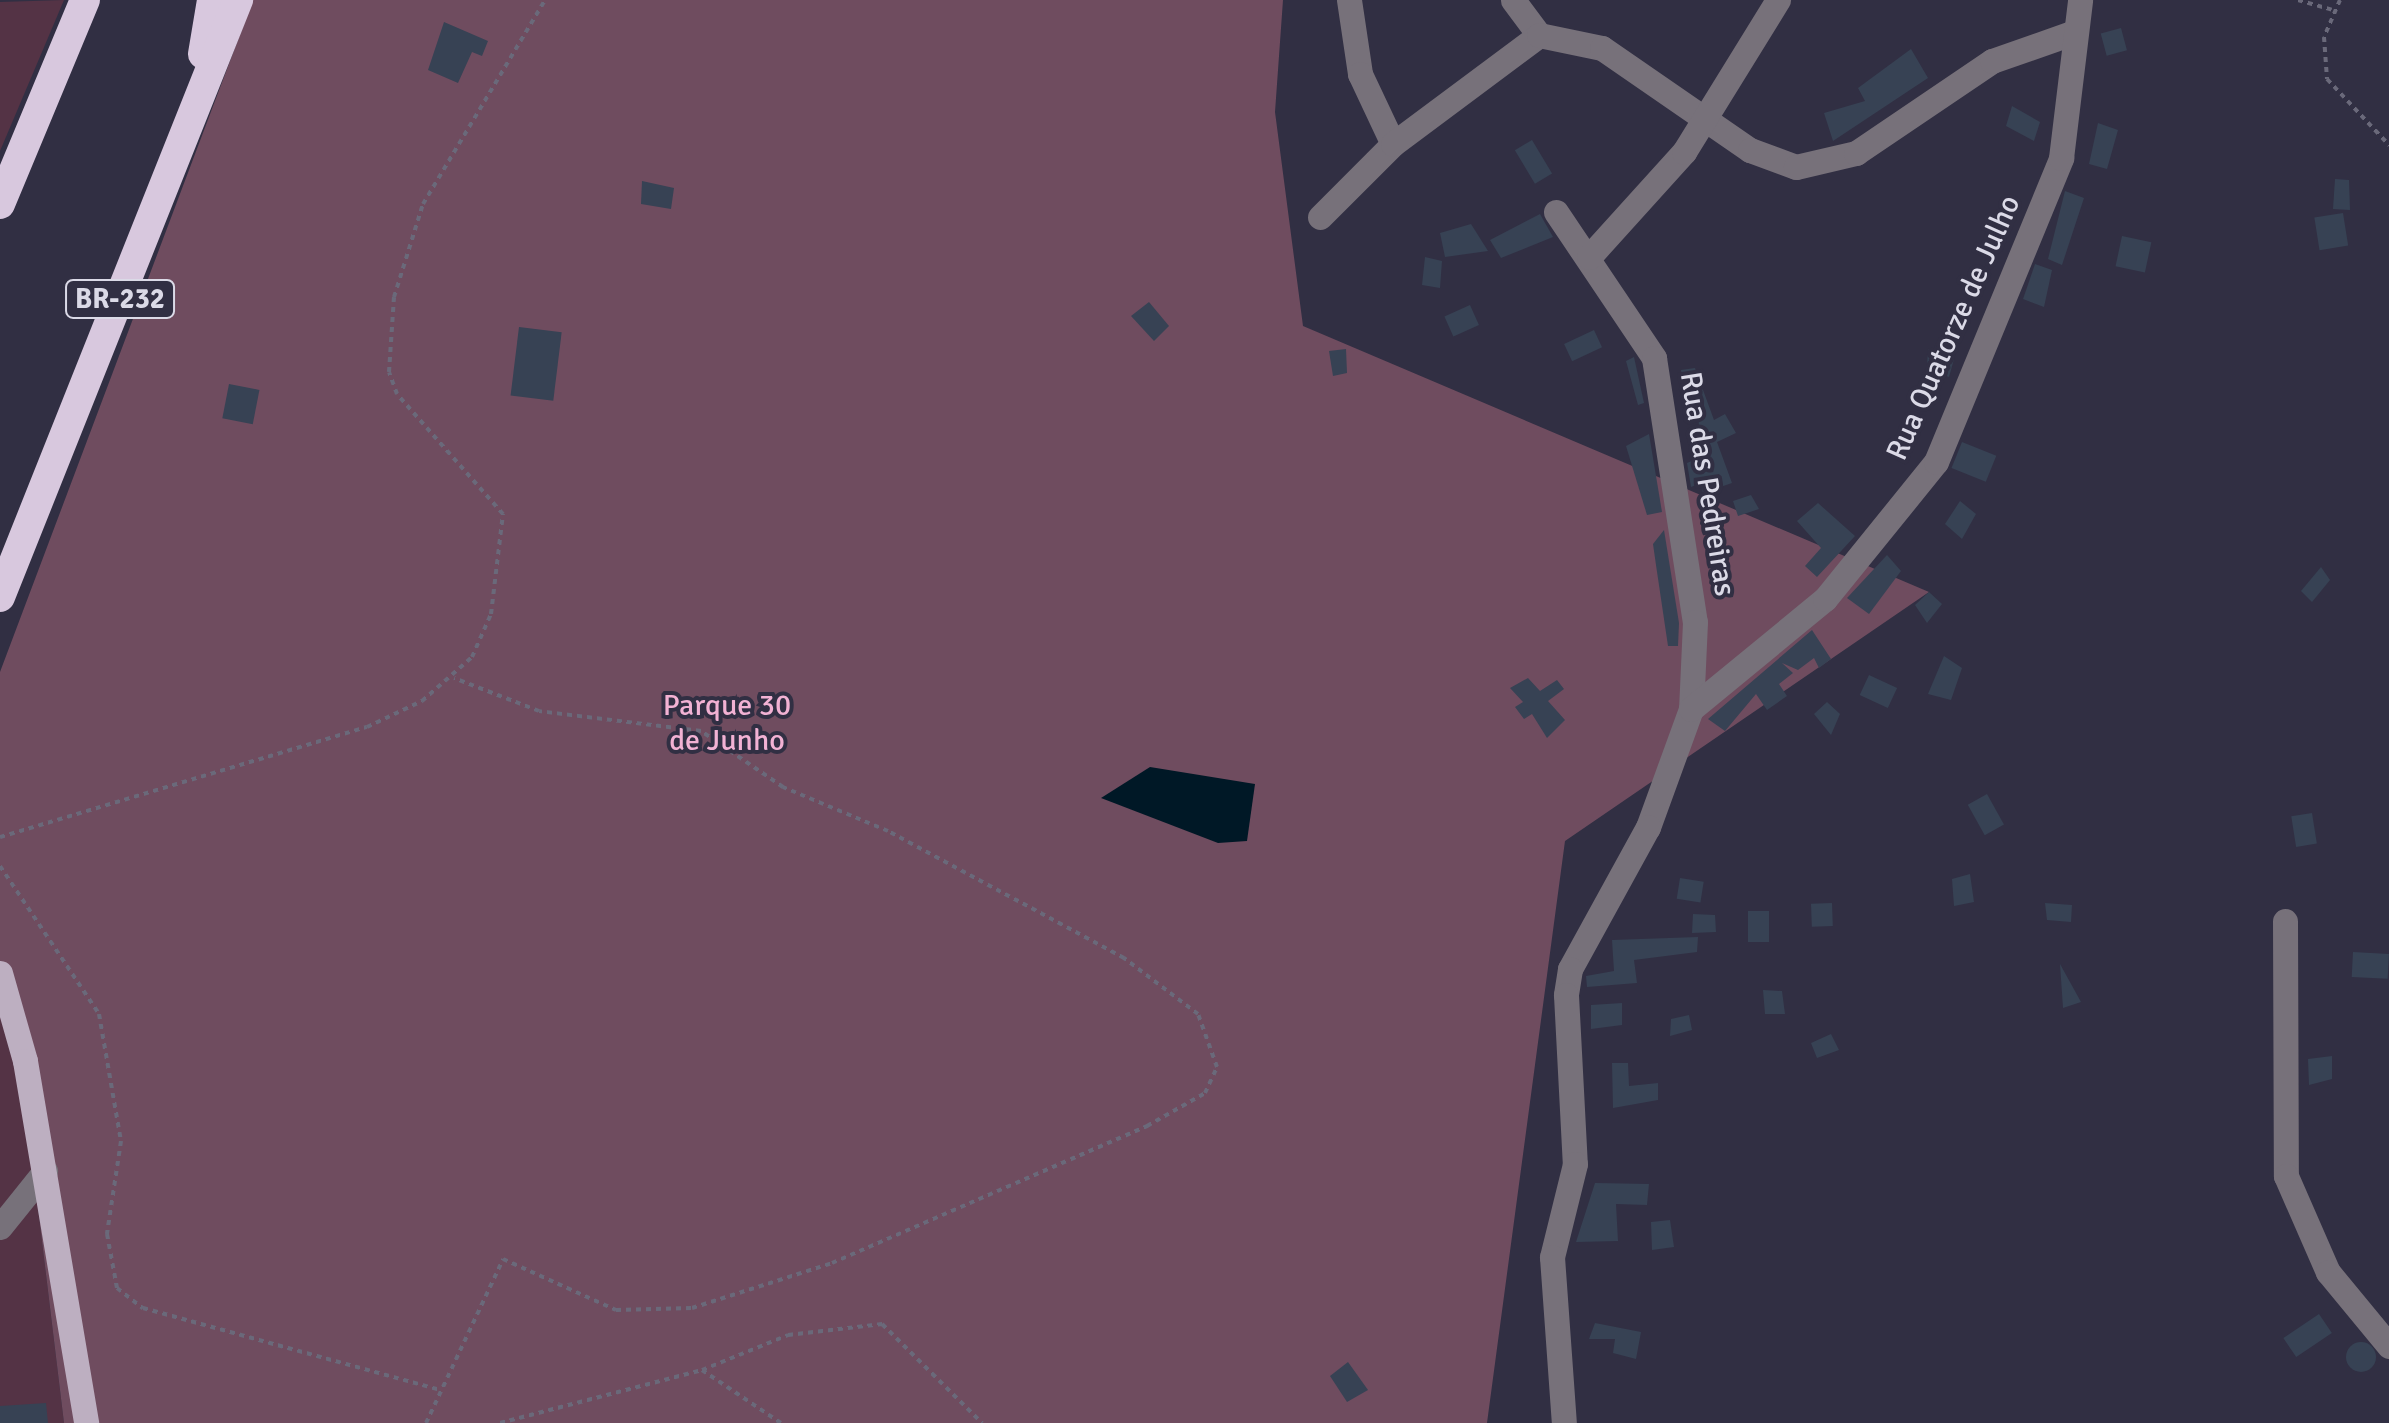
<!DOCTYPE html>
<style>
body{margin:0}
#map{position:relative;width:2389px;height:1423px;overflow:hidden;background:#312f43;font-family:Signika,sans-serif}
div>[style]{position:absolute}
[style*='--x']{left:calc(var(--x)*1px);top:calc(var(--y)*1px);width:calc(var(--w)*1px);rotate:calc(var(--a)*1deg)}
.green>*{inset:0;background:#543345}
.forest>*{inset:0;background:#6f4c5f}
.water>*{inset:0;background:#001826}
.building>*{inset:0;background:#374254;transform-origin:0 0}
.round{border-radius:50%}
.path>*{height:4px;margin-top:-2px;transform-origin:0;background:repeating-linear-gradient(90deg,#6a697a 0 5px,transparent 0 10px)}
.minor>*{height:25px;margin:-12.5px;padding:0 12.5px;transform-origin:12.5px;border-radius:12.5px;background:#77717a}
.major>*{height:25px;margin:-12.5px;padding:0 12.5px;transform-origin:12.5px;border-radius:12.5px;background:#bdafc1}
.highway>*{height:30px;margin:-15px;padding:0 15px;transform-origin:15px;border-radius:15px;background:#d8c8de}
span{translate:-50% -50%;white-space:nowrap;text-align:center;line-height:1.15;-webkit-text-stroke:8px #312f43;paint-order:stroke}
.shield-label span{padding:2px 8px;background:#312f43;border:2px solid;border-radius:8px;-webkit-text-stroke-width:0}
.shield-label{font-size:28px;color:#dbdae7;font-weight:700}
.street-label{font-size:30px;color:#dbdae7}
.park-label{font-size:30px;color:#f2b2d4}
</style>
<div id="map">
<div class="green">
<div style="clip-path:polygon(64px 0,0 151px,0 2px)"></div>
<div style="clip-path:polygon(0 1013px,22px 1076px,64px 1423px,0 1423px)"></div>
</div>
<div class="forest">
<div style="clip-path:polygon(253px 0,1283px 0,1275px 112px,1303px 326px,1929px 592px,1565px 841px,1487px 1423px,64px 1423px,22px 1076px,0 1013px,0 672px)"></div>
</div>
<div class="water">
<div style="clip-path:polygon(1150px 767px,1255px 784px,1247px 841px,1218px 843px,1101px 798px)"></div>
</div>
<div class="building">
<div style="clip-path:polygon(444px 22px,488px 41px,482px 56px,472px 52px,458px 83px,428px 70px)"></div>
<div style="left:2121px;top:28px;width:23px;height:21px;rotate:75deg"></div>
<div style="clip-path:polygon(1911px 49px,1928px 78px,1833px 141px,1824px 113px,1865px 101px,1858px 88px)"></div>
<div style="clip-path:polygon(2012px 106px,2040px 122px,2034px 141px,2006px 126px)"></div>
<div style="clip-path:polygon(2098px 123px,2118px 130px,2107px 169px,2089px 164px)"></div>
<div style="left:1532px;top:140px;width:39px;height:20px;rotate:59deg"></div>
<div style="clip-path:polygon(2335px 179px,2349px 180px,2350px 210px,2333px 209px)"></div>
<div style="clip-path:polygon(642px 181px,674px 188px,671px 209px,641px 204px)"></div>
<div style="clip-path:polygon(2065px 191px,2084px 198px,2062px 265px,2048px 259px)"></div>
<div style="left:2343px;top:213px;width:33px;height:29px;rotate:81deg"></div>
<div style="clip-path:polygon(1540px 214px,1553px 237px,1501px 258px,1490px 240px)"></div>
<div style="clip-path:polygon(1471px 224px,1488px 251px,1445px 257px,1440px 233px)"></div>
<div style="left:2122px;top:236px;width:30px;height:31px;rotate:12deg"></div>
<div style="clip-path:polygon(1425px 257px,1442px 261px,1440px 288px,1422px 285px)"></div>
<div style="clip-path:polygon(2035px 264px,2052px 270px,2044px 307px,2023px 299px)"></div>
<div style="clip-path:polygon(1149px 302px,1169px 326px,1154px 341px,1131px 316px)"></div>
<div style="left:1470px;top:305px;width:22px;height:28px;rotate:66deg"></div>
<div style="left:519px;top:327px;width:43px;height:69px;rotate:7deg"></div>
<div style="left:1594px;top:330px;width:19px;height:33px;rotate:65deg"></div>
<div style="clip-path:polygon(1346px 349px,1347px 373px,1333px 376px,1329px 351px)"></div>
<div style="clip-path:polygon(1928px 349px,1954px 359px,1949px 377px,1927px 368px)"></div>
<div style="clip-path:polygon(1634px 357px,1644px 403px,1638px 405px,1626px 361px)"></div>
<div style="clip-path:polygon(1695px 368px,1714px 420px,1725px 414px,1736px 433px,1717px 442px,1732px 483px,1703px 493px,1701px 483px,1691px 487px,1687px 463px,1701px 457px,1698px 412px,1689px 415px,1681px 370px)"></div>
<div style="left:229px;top:384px;width:31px;height:35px;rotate:11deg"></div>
<div style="clip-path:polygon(1649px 434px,1662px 512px,1647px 515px,1626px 446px)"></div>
<div style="left:1962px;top:442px;width:37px;height:28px;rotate:22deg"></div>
<div style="clip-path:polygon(1751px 495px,1759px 509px,1738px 516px,1733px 501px)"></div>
<div style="clip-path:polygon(1960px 501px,1976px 514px,1962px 539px,1945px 524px)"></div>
<div style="clip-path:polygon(1818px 503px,1855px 536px,1817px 577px,1805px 566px,1821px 548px,1797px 521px)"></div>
<div style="clip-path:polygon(1664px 530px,1679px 623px,1678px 646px,1668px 646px,1656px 565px,1653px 544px)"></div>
<div style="clip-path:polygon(1887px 555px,1901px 571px,1869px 614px,1847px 598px)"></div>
<div style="clip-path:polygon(2321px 567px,2330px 580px,2312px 602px,2301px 591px)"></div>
<div style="clip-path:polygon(1929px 592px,1942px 604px,1927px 623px,1915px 605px)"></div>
<div style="clip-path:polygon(1812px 630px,1831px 659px,1819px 668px,1814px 658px,1798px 670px,1782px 663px,1793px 673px,1779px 684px,1787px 696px,1767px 710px,1756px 694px,1725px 731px,1708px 719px)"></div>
<div style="clip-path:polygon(1944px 656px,1962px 668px,1951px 700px,1928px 694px)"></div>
<div style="left:1869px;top:675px;width:31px;height:22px;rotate:25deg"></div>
<div style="clip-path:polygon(1528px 678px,1540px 691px,1557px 680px,1564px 689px,1548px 701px,1565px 720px,1547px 738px,1532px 714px,1524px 719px,1515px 707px,1523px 702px,1510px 688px)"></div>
<div style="clip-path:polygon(1827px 702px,1840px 714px,1831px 735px,1814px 714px)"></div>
<div style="left:1987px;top:794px;width:35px;height:22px;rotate:61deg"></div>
<div style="left:2312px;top:813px;width:31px;height:21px;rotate:81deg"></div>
<div style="clip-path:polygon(1970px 874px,1974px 902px,1954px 906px,1952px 879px)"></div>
<div style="left:1680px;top:878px;width:24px;height:21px;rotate:9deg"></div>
<div style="left:1832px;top:903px;width:23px;height:21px;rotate:88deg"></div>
<div style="clip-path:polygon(2045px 903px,2072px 905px,2071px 922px,2047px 920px)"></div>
<div style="left:1769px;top:911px;width:31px;height:21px;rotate:90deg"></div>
<div style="clip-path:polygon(1693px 914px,1715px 915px,1716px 932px,1692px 933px)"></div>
<div style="clip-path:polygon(1698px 937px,1697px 952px,1634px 960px,1637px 983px,1587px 987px,1586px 976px,1614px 971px,1612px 940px)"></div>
<div style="left:2353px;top:952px;width:36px;height:25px;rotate:3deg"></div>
<div style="clip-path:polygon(2060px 964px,2081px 1002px,2063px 1008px)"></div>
<div style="clip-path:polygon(1763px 990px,1782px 991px,1785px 1014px,1765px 1014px)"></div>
<div style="clip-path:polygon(1622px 1003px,1622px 1025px,1591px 1029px,1591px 1005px)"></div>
<div style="clip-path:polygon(1689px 1015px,1692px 1030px,1670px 1036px,1671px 1019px)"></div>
<div style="clip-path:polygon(1831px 1034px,1839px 1050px,1817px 1058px,1811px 1043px)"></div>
<div style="clip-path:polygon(2332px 1056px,2332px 1079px,2309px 1085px,2308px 1059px)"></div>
<div style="clip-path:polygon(1612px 1063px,1628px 1063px,1629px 1086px,1658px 1083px,1658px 1100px,1613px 1108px)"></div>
<div style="clip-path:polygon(1595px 1183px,1649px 1184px,1647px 1205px,1616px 1204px,1618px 1241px,1576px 1242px)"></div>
<div style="clip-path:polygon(1670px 1220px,1674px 1247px,1652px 1250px,1651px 1222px)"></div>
<div style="left:2319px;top:1314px;width:23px;height:43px;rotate:56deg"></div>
<div style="clip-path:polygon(1595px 1323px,1641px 1332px,1636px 1359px,1613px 1353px,1615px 1339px,1589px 1339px)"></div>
<div class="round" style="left:2346px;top:1342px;width:30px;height:30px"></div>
<div style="clip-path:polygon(1348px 1362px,1368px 1390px,1347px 1402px,1330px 1376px)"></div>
<div style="clip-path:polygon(46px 1403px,48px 1423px,0 1423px,0 1406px)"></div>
</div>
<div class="path">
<div style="--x:2298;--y:0;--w:35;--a:16"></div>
<div style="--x:2340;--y:0;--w:40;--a:113.4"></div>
<div style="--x:2324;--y:37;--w:42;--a:85.9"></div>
<div style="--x:2327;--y:79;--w:91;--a:46.8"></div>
<div style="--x:0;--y:837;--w:383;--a:-16.7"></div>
<div style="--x:367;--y:727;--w:61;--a:-25.3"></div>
<div style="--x:422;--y:701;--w:67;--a:-41.3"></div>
<div style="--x:472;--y:657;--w:47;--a:-66.2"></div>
<div style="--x:491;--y:614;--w:101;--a:-83.2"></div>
<div style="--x:503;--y:514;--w:160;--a:-131.5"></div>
<div style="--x:397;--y:394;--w:23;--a:-110"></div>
<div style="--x:389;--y:372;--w:75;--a:-86.2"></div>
<div style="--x:394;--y:297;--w:97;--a:-72.7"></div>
<div style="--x:423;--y:204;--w:238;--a:-59.1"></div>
<div style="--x:0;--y:866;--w:178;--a:56.2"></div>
<div style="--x:99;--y:1014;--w:129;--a:80.2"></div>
<div style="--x:121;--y:1141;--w:94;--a:98.6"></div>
<div style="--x:107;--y:1234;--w:55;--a:79.5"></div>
<div style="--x:117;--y:1288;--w:33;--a:38"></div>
<div style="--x:143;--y:1308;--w:309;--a:15.4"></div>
<div style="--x:702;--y:1370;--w:93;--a:-22.1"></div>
<div style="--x:788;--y:1335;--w:95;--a:-6.7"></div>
<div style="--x:882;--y:1324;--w:141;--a:44.7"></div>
<div style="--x:426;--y:1423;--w:181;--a:-64.8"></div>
<div style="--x:503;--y:1259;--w:124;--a:24.3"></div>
<div style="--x:616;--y:1310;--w:76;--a:-1.5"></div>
<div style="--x:692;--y:1308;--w:147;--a:-17.8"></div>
<div style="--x:832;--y:1263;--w:344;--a:-23.5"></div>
<div style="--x:1147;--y:1126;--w:67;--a:-29.6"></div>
<div style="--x:1205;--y:1093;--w:29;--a:-65"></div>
<div style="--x:1217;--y:1067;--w:56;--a:-109.7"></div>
<div style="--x:1198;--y:1014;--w:93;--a:-142.9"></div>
<div style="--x:1124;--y:958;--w:268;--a:-151.7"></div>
<div style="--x:888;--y:831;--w:114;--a:-157.3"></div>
<div style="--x:783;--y:787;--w:99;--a:-145.7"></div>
<div style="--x:701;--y:731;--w:163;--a:-173"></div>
<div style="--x:539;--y:711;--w:91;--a:-158.8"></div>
<div style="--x:500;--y:1423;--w:209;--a:-14.7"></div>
<div style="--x:702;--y:1370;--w:95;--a:33.9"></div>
</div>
<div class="minor">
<div style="--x:1349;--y:0;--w:75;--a:81.5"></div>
<div style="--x:1360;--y:74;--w:77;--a:64.8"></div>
<div style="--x:1513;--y:0;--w:44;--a:53.4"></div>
<div style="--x:1556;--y:212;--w:176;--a:56.1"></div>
<div style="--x:1654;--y:358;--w:267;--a:81.2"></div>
<div style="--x:1695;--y:622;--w:87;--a:92.6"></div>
<div style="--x:1691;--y:709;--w:126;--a:110"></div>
<div style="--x:1648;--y:827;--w:162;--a:118.8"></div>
<div style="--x:1570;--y:969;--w:26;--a:99"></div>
<div style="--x:1566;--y:995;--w:169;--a:87"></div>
<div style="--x:1575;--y:1164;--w:96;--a:103.9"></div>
<div style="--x:1552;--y:1257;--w:166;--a:85.9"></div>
<div style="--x:1320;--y:217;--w:103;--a:-45"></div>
<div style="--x:1393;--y:144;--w:182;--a:-36.7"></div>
<div style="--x:1539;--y:35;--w:64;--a:11.7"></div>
<div style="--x:1602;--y:48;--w:180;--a:34.6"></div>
<div style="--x:1750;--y:150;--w:49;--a:20.3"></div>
<div style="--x:1796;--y:167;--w:62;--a:-13.1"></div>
<div style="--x:1856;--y:153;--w:164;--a:-34.1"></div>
<div style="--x:1992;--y:61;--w:85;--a:-19.3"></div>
<div style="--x:1589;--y:257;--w:142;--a:-47.9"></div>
<div style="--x:1684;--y:152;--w:179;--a:-58.3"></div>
<div style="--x:1691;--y:709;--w:173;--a:-39.4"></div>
<div style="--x:1825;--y:599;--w:176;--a:-51"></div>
<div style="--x:1936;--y:462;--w:329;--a:-67.6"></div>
<div style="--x:2061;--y:158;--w:159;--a:-83.1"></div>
<div style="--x:2285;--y:921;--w:255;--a:89.8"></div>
<div style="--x:2286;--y:1176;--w:105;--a:66.4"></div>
<div style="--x:2328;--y:1272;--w:96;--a:50.5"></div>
<div style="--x:0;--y:1227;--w:72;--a:-51.2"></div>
</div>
<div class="major">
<div style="--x:0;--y:973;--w:91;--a:74.1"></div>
<div style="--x:25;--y:1061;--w:367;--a:80.4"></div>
</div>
<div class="highway">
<div style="--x:203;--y:54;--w:55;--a:-80.5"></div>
<div style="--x:0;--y:204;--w:221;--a:-67.4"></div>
<div style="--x:0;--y:597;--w:643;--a:-68.26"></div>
</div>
<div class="shield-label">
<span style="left:120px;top:299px">BR-232</span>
</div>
<div class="street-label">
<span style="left:1954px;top:328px;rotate:-66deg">Rua Quatorze de Julho</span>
<span style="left:1707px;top:484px;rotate:81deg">Rua das Pedreiras</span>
</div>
<div class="park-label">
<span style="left:727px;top:723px">Parque 30<br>de Junho</span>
</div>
</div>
